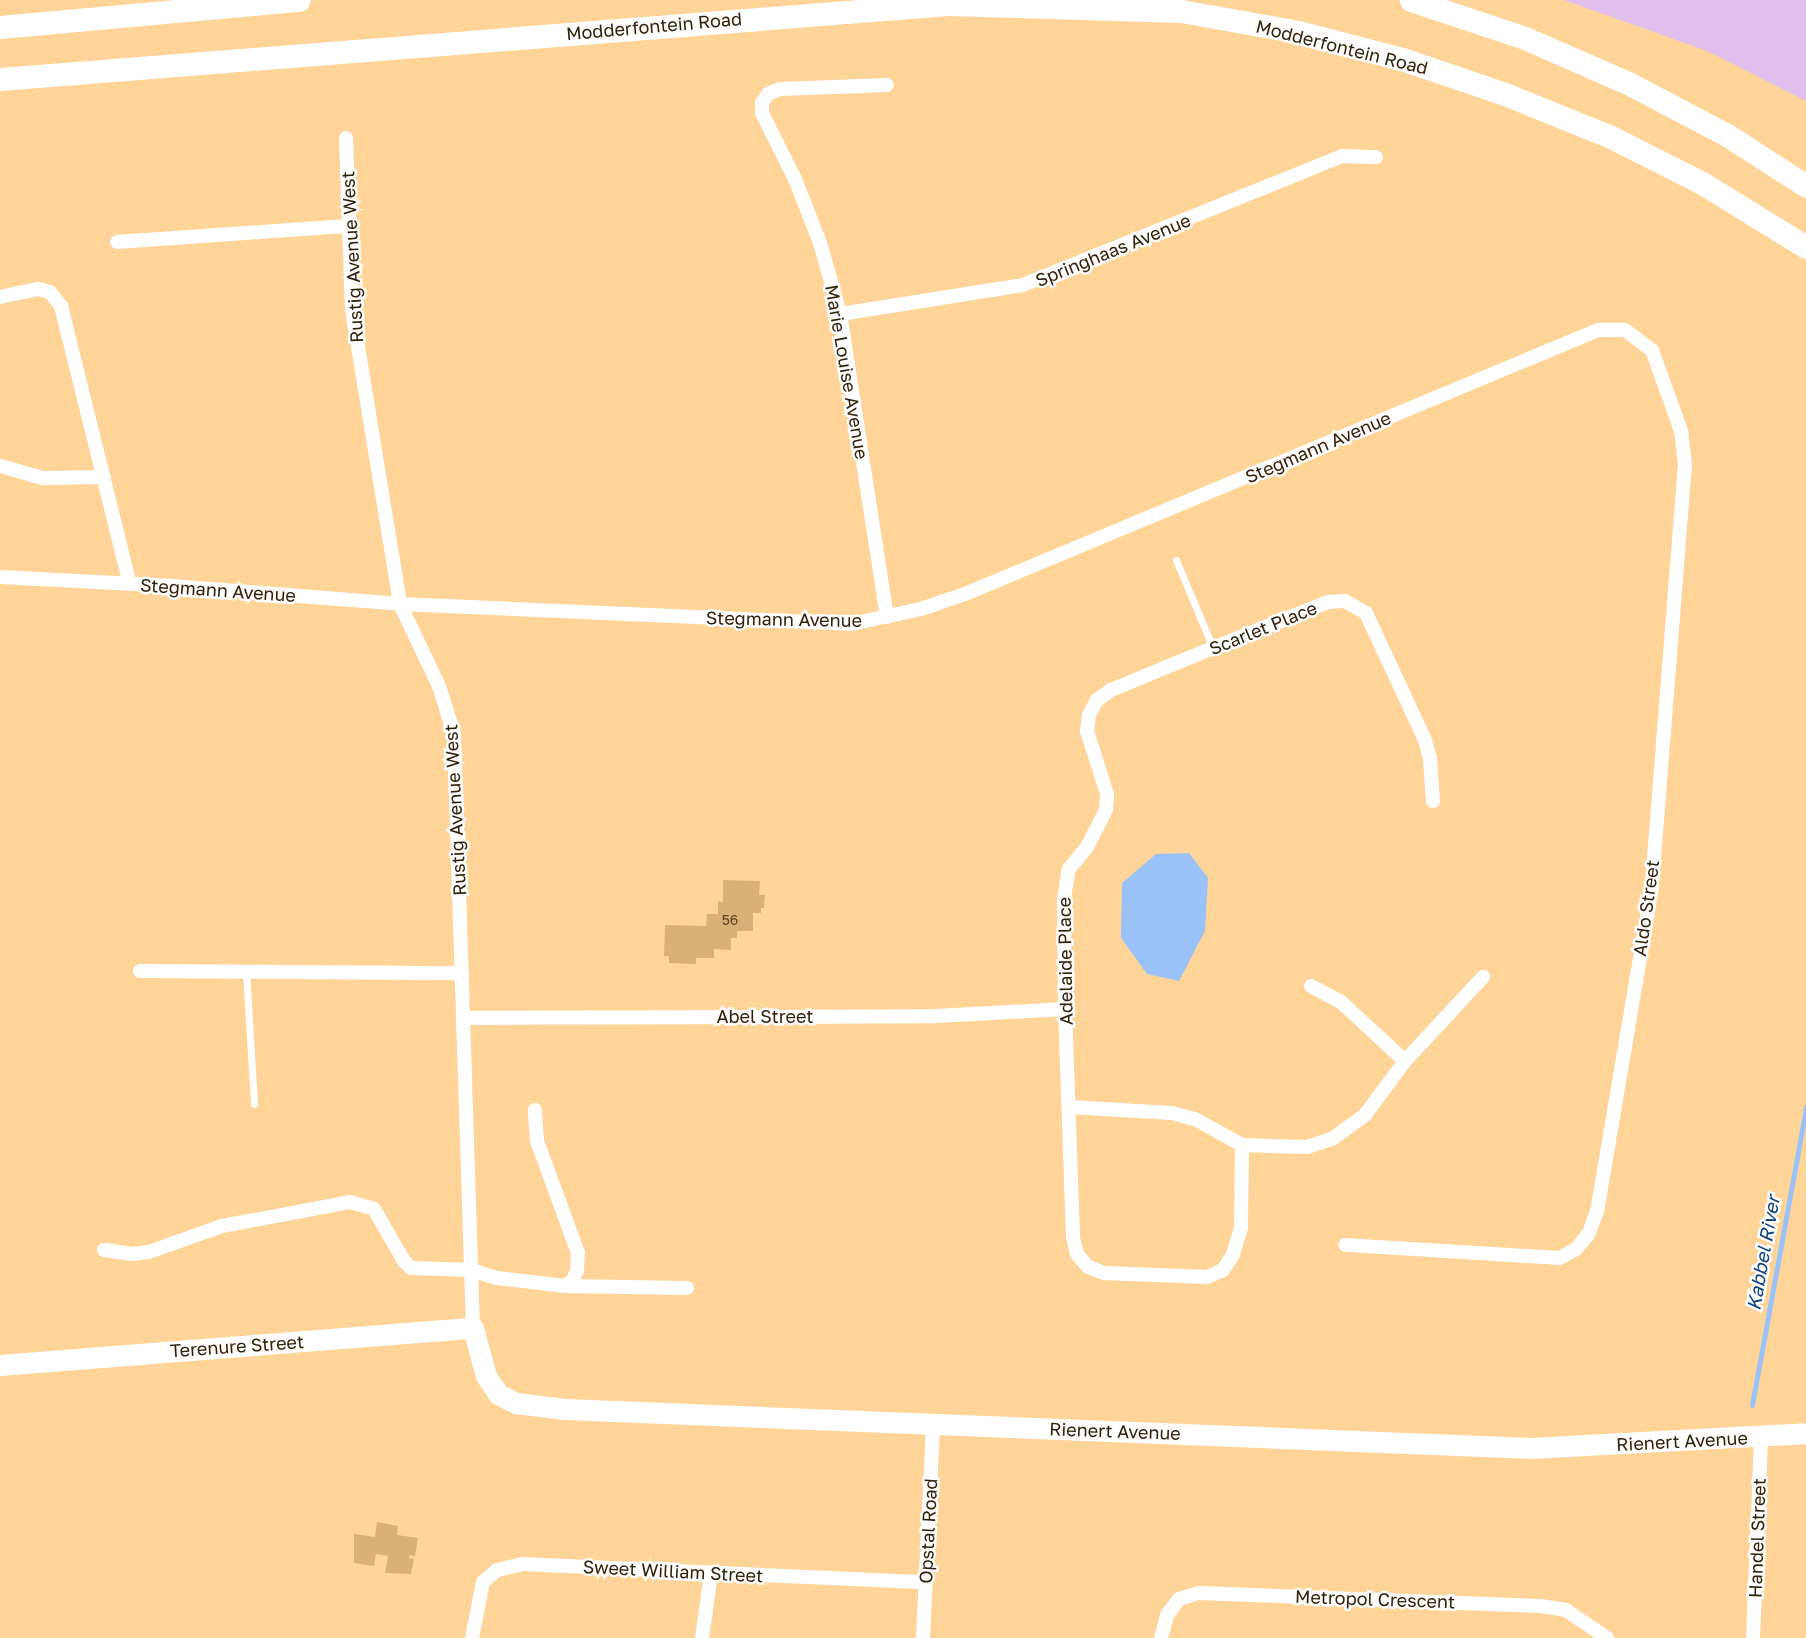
<!DOCTYPE html>
<style>
body{margin:0}
#map{position:relative;width:1806px;height:1638px;overflow:hidden;background:#ffd498;font-family:"Golos Text",sans-serif}
div>[style]{position:absolute}
[style*='--x']{left:calc(var(--x)*1px);top:calc(var(--y)*1px);width:calc(var(--w)*1px);rotate:calc(var(--a)*1deg)}
.green>*{inset:0;background:#e0bfed}
.water>*{inset:0;background:#9ac2f8}
.stream>*{height:5px;margin:-2.5px;padding:0 2.5px;transform-origin:2.5px;border-radius:2.5px;background:#9ac2f8}
.building>*{inset:0;background:#d9b178}
.lane>*{height:7px;margin:-3.5px;padding:0 3.5px;transform-origin:3.5px;border-radius:3.5px;background:#fff}
.street>*{height:14px;margin:-7px;padding:0 7px;transform-origin:7px;border-radius:7px;background:#fff}
.secondary>*{height:21px;margin:-10.5px;padding:0 10.5px;transform-origin:10.5px;border-radius:10.5px;background:#fff}
.primary>*{height:23px;margin:-11.5px;padding:0 11.5px;transform-origin:11.5px;border-radius:11.5px;background:#fff}
span{translate:-50% -50%;white-space:nowrap;text-align:center;line-height:1.15;-webkit-text-stroke:5px #fdfdfd;paint-order:stroke}
.number-label{font-size:14px;color:#5b4524}
.number-label span{-webkit-text-stroke-width:0}
.street-label{font-size:18px;color:#312108}
.water-label{font-size:19px;color:#0d4180;font-style:italic}
</style>
<div id="map">
<div class="green">
<div style="clip-path:polygon(1564px 0,1806px 0,1806px 101px,1707px 51px)"></div>
</div>
<div class="water">
<div style="clip-path:polygon(1189px 853px,1208px 878px,1205px 931px,1179px 981px,1147px 974px,1121px 938px,1122px 883px,1156px 854px)"></div>
</div>
<div class="stream">
<div style="--x:1752;--y:1405;--w:303;--a:-79.7"></div>
</div>
<div class="building">
<div style="clip-path:polygon(723px 880px,760px 881px,759px 895px,765px 895px,764px 908px,761px 908px,761px 913px,753px 913px,753px 931px,737px 931px,737px 938px,731px 938px,731px 950px,714px 949px,714px 958px,696px 958px,696px 964px,669px 963px,669px 956px,664px 956px,665px 925px,706px 926px,707px 914px,718px 914px,718px 901px,723px 902px)"></div>
<div style="clip-path:polygon(377px 1522px,398px 1526px,397px 1535px,418px 1538px,415px 1556px,409px 1555px,409px 1558px,414px 1559px,411px 1574px,385px 1573px,388px 1556px,376px 1554px,374px 1566px,354px 1563px,354px 1534px,375px 1537px)"></div>
</div>
<div class="lane">
<div style="--x:1176;--y:560;--w:95;--a:67.2"></div>
<div style="--x:246;--y:972;--w:132;--a:86.5"></div>
</div>
<div class="street">
<div style="--x:346;--y:138;--w:172;--a:88"></div>
<div style="--x:352;--y:310;--w:298;--a:80.7"></div>
<div style="--x:400;--y:604;--w:91;--a:64.6"></div>
<div style="--x:439;--y:686;--w:50;--a:72.6"></div>
<div style="--x:454;--y:734;--w:594;--a:88.17"></div>
<div style="--x:117;--y:242;--w:231;--a:-4"></div>
<div style="--x:0;--y:297;--w:39;--a:-12"></div>
<div style="--x:38;--y:289;--w:12;--a:14"></div>
<div style="--x:50;--y:292;--w:18;--a:52"></div>
<div style="--x:61;--y:306;--w:286;--a:76.1"></div>
<div style="--x:840;--y:314;--w:185;--a:-9"></div>
<div style="--x:1023;--y:285;--w:345;--a:-22"></div>
<div style="--x:1343;--y:156;--w:33;--a:2"></div>
<div style="--x:1;--y:466;--w:43;--a:16.3"></div>
<div style="--x:42;--y:478;--w:62;--a:-0.9"></div>
<div style="--x:0;--y:577;--w:173;--a:3"></div>
<div style="--x:173;--y:586;--w:228;--a:4.5"></div>
<div style="--x:400;--y:604;--w:451;--a:2.5"></div>
<div style="--x:851;--y:624;--w:72;--a:-12.1"></div>
<div style="--x:921;--y:609;--w:46;--a:-18.8"></div>
<div style="--x:965;--y:594;--w:686;--a:-22.64"></div>
<div style="--x:1598;--y:330;--w:27;--a:0"></div>
<div style="--x:1625;--y:330;--w:34;--a:37"></div>
<div style="--x:1652;--y:350;--w:86;--a:70.3"></div>
<div style="--x:1681;--y:431;--w:33;--a:83"></div>
<div style="--x:1685;--y:464;--w:424;--a:94.5"></div>
<div style="--x:1652;--y:887;--w:329;--a:99.6"></div>
<div style="--x:1597;--y:1211;--w:23;--a:110"></div>
<div style="--x:1589;--y:1233;--w:21;--a:129"></div>
<div style="--x:1576;--y:1249;--w:18;--a:151"></div>
<div style="--x:1560;--y:1258;--w:215;--a:-176.5"></div>
<div style="--x:887;--y:617;--w:307;--a:-98.8"></div>
<div style="--x:840;--y:314;--w:74;--a:-105.7"></div>
<div style="--x:820;--y:243;--w:69;--a:-111.3"></div>
<div style="--x:795;--y:179;--w:74;--a:-116.6"></div>
<div style="--x:762;--y:113;--w:10;--a:-90"></div>
<div style="--x:762;--y:103;--w:11;--a:-56"></div>
<div style="--x:768;--y:94;--w:13;--a:-23"></div>
<div style="--x:780;--y:89;--w:107;--a:-2.1"></div>
<div style="--x:140;--y:971;--w:322;--a:0.4"></div>
<div style="--x:1311;--y:986;--w:34;--a:28"></div>
<div style="--x:1341;--y:1002;--w:87;--a:42.7"></div>
<div style="--x:465;--y:1018;--w:471;--a:-0.2"></div>
<div style="--x:936;--y:1016;--w:129;--a:-3.1"></div>
<div style="--x:1070;--y:1107;--w:102;--a:3.4"></div>
<div style="--x:1172;--y:1113;--w:24;--a:15"></div>
<div style="--x:1195;--y:1119;--w:54;--a:29"></div>
<div style="--x:1242;--y:1145;--w:83;--a:90.7"></div>
<div style="--x:1241;--y:1228;--w:28;--a:107"></div>
<div style="--x:1233;--y:1255;--w:18;--a:124"></div>
<div style="--x:1223;--y:1270;--w:17;--a:156"></div>
<div style="--x:1207;--y:1277;--w:103;--a:-177.8"></div>
<div style="--x:1104;--y:1273;--w:17;--a:-159"></div>
<div style="--x:1088;--y:1267;--w:17;--a:-130"></div>
<div style="--x:1077;--y:1254;--w:17;--a:-103"></div>
<div style="--x:1073;--y:1237;--w:228;--a:-92"></div>
<div style="--x:1065;--y:1009;--w:110;--a:-90.5"></div>
<div style="--x:1064;--y:899;--w:30;--a:-81"></div>
<div style="--x:1069;--y:869;--w:28;--a:-51"></div>
<div style="--x:1087;--y:847;--w:42;--a:-62.8"></div>
<div style="--x:1106;--y:810;--w:16;--a:-86"></div>
<div style="--x:1107;--y:794;--w:66;--a:-107.6"></div>
<div style="--x:1087;--y:731;--w:16;--a:-83"></div>
<div style="--x:1089;--y:715;--w:17;--a:-62"></div>
<div style="--x:1097;--y:700;--w:17;--a:-36"></div>
<div style="--x:1111;--y:690;--w:110;--a:-22.4"></div>
<div style="--x:1213;--y:648;--w:124;--a:-21.8"></div>
<div style="--x:1328;--y:602;--w:17;--a:-3"></div>
<div style="--x:1345;--y:601;--w:24;--a:30"></div>
<div style="--x:1366;--y:613;--w:140;--a:65.1"></div>
<div style="--x:1425;--y:740;--w:20;--a:75"></div>
<div style="--x:1430;--y:759;--w:42;--a:85.9"></div>
<div style="--x:1242;--y:1145;--w:65;--a:1.8"></div>
<div style="--x:1307;--y:1147;--w:26;--a:-18"></div>
<div style="--x:1332;--y:1139;--w:41;--a:-36"></div>
<div style="--x:1365;--y:1115;--w:67;--a:-53.5"></div>
<div style="--x:1405;--y:1061;--w:115;--a:-47.1"></div>
<div style="--x:104;--y:1250;--w:29;--a:8"></div>
<div style="--x:133;--y:1254;--w:16;--a:-7"></div>
<div style="--x:149;--y:1252;--w:77;--a:-19.6"></div>
<div style="--x:222;--y:1226;--w:130;--a:-10.6"></div>
<div style="--x:350;--y:1202;--w:25;--a:16"></div>
<div style="--x:374;--y:1209;--w:60;--a:60"></div>
<div style="--x:404;--y:1261;--w:10;--a:45"></div>
<div style="--x:411;--y:1268;--w:61;--a:1.9"></div>
<div style="--x:472;--y:1270;--w:26;--a:18"></div>
<div style="--x:497;--y:1278;--w:68;--a:6.7"></div>
<div style="--x:565;--y:1286;--w:10;--a:-37"></div>
<div style="--x:573;--y:1280;--w:11;--a:-68"></div>
<div style="--x:577;--y:1270;--w:17;--a:-87"></div>
<div style="--x:578;--y:1253;--w:119;--a:-110.1"></div>
<div style="--x:537;--y:1141;--w:31;--a:-94"></div>
<div style="--x:565;--y:1286;--w:122;--a:0.9"></div>
<div style="--x:472;--y:1638;--w:57;--a:-78.9"></div>
<div style="--x:483;--y:1582;--w:18;--a:-41"></div>
<div style="--x:497;--y:1570;--w:26;--a:-13"></div>
<div style="--x:522;--y:1564;--w:403;--a:2.6"></div>
<div style="--x:702;--y:1638;--w:65;--a:-82"></div>
<div style="--x:923;--y:1638;--w:214;--a:-87.3"></div>
<div style="--x:1161;--y:1638;--w:24;--a:-75"></div>
<div style="--x:1167;--y:1615;--w:20;--a:-53"></div>
<div style="--x:1179;--y:1599;--w:21;--a:-17"></div>
<div style="--x:1199;--y:1593;--w:342;--a:2.2"></div>
<div style="--x:1541;--y:1606;--w:25;--a:9"></div>
<div style="--x:1566;--y:1610;--w:50;--a:34.3"></div>
<div style="--x:1753;--y:1638;--w:201;--a:-87.7"></div>
</div>
<div class="secondary">
<div style="--x:0;--y:1365;--w:474;--a:-4.5"></div>
<div style="--x:473;--y:1328;--w:50;--a:74.8"></div>
<div style="--x:486;--y:1376;--w:22;--a:56"></div>
<div style="--x:498;--y:1394;--w:20;--a:27"></div>
<div style="--x:516;--y:1403;--w:49;--a:7"></div>
<div style="--x:565;--y:1409;--w:967;--a:2.31"></div>
<div style="--x:1531;--y:1448;--w:275;--a:-3.1"></div>
</div>
<div class="primary">
<div style="--x:1411;--y:0;--w:120;--a:18.4"></div>
<div style="--x:1525;--y:38;--w:112;--a:23.6"></div>
<div style="--x:1628;--y:83;--w:112;--a:27.7"></div>
<div style="--x:1727;--y:135;--w:94;--a:32.8"></div>
<div style="--x:0;--y:27;--w:300;--a:-5.2"></div>
<div style="--x:0;--y:79;--w:951;--a:-4.52"></div>
<div style="--x:948;--y:4;--w:233;--a:1.7"></div>
<div style="--x:1181;--y:11;--w:120;--a:10.1"></div>
<div style="--x:1299;--y:32;--w:106;--a:14.7"></div>
<div style="--x:1402;--y:59;--w:109;--a:18.8"></div>
<div style="--x:1505;--y:94;--w:114;--a:22.1"></div>
<div style="--x:1611;--y:137;--w:102;--a:26.8"></div>
<div style="--x:1702;--y:183;--w:122;--a:31.6"></div>
</div>
<div class="number-label">
<span style="left:730px;top:920px">56</span>
</div>
<div class="street-label">
<span style="left:654px;top:26px;rotate:-5deg">Modderfontein Road</span>
<span style="left:1342px;top:47px;rotate:14deg">Modderfontein Road</span>
<span style="left:1113px;top:250px;rotate:-22deg">Springhaas Avenue</span>
<span style="left:352px;top:257px;rotate:-93deg">Rustig Avenue West</span>
<span style="left:847px;top:372px;rotate:80deg">Marie Louise Avenue</span>
<span style="left:1318px;top:447px;rotate:-23deg">Stegmann Avenue</span>
<span style="left:218px;top:590px;rotate:4deg">Stegmann Avenue</span>
<span style="left:784px;top:619px;rotate:1deg">Stegmann Avenue</span>
<span style="left:1263px;top:628px;rotate:-22deg">Scarlet Place</span>
<span style="left:455px;top:810px;rotate:-93deg">Rustig Avenue West</span>
<span style="left:1646px;top:908px;rotate:-82deg">Aldo Street</span>
<span style="left:1065px;top:961px;rotate:-91deg">Adelaide Place</span>
<span style="left:765px;top:1016px">Abel Street</span>
<span style="left:237px;top:1346px;rotate:-4deg">Terenure Street</span>
<span style="left:1115px;top:1431px;rotate:2deg">Rienert Avenue</span>
<span style="left:1682px;top:1441px;rotate:-3deg">Rienert Avenue</span>
<span style="left:928px;top:1531px;rotate:-87deg">Opstal Road</span>
<span style="left:1757px;top:1538px;rotate:-88deg">Handel Street</span>
<span style="left:673px;top:1571px;rotate:3deg">Sweet William Street</span>
<span style="left:1375px;top:1599px;rotate:2deg">Metropol Crescent</span>
</div>
<div class="water-label">
<span style="left:1763px;top:1253px;rotate:-80deg">Kabbel River</span>
</div>
</div>
